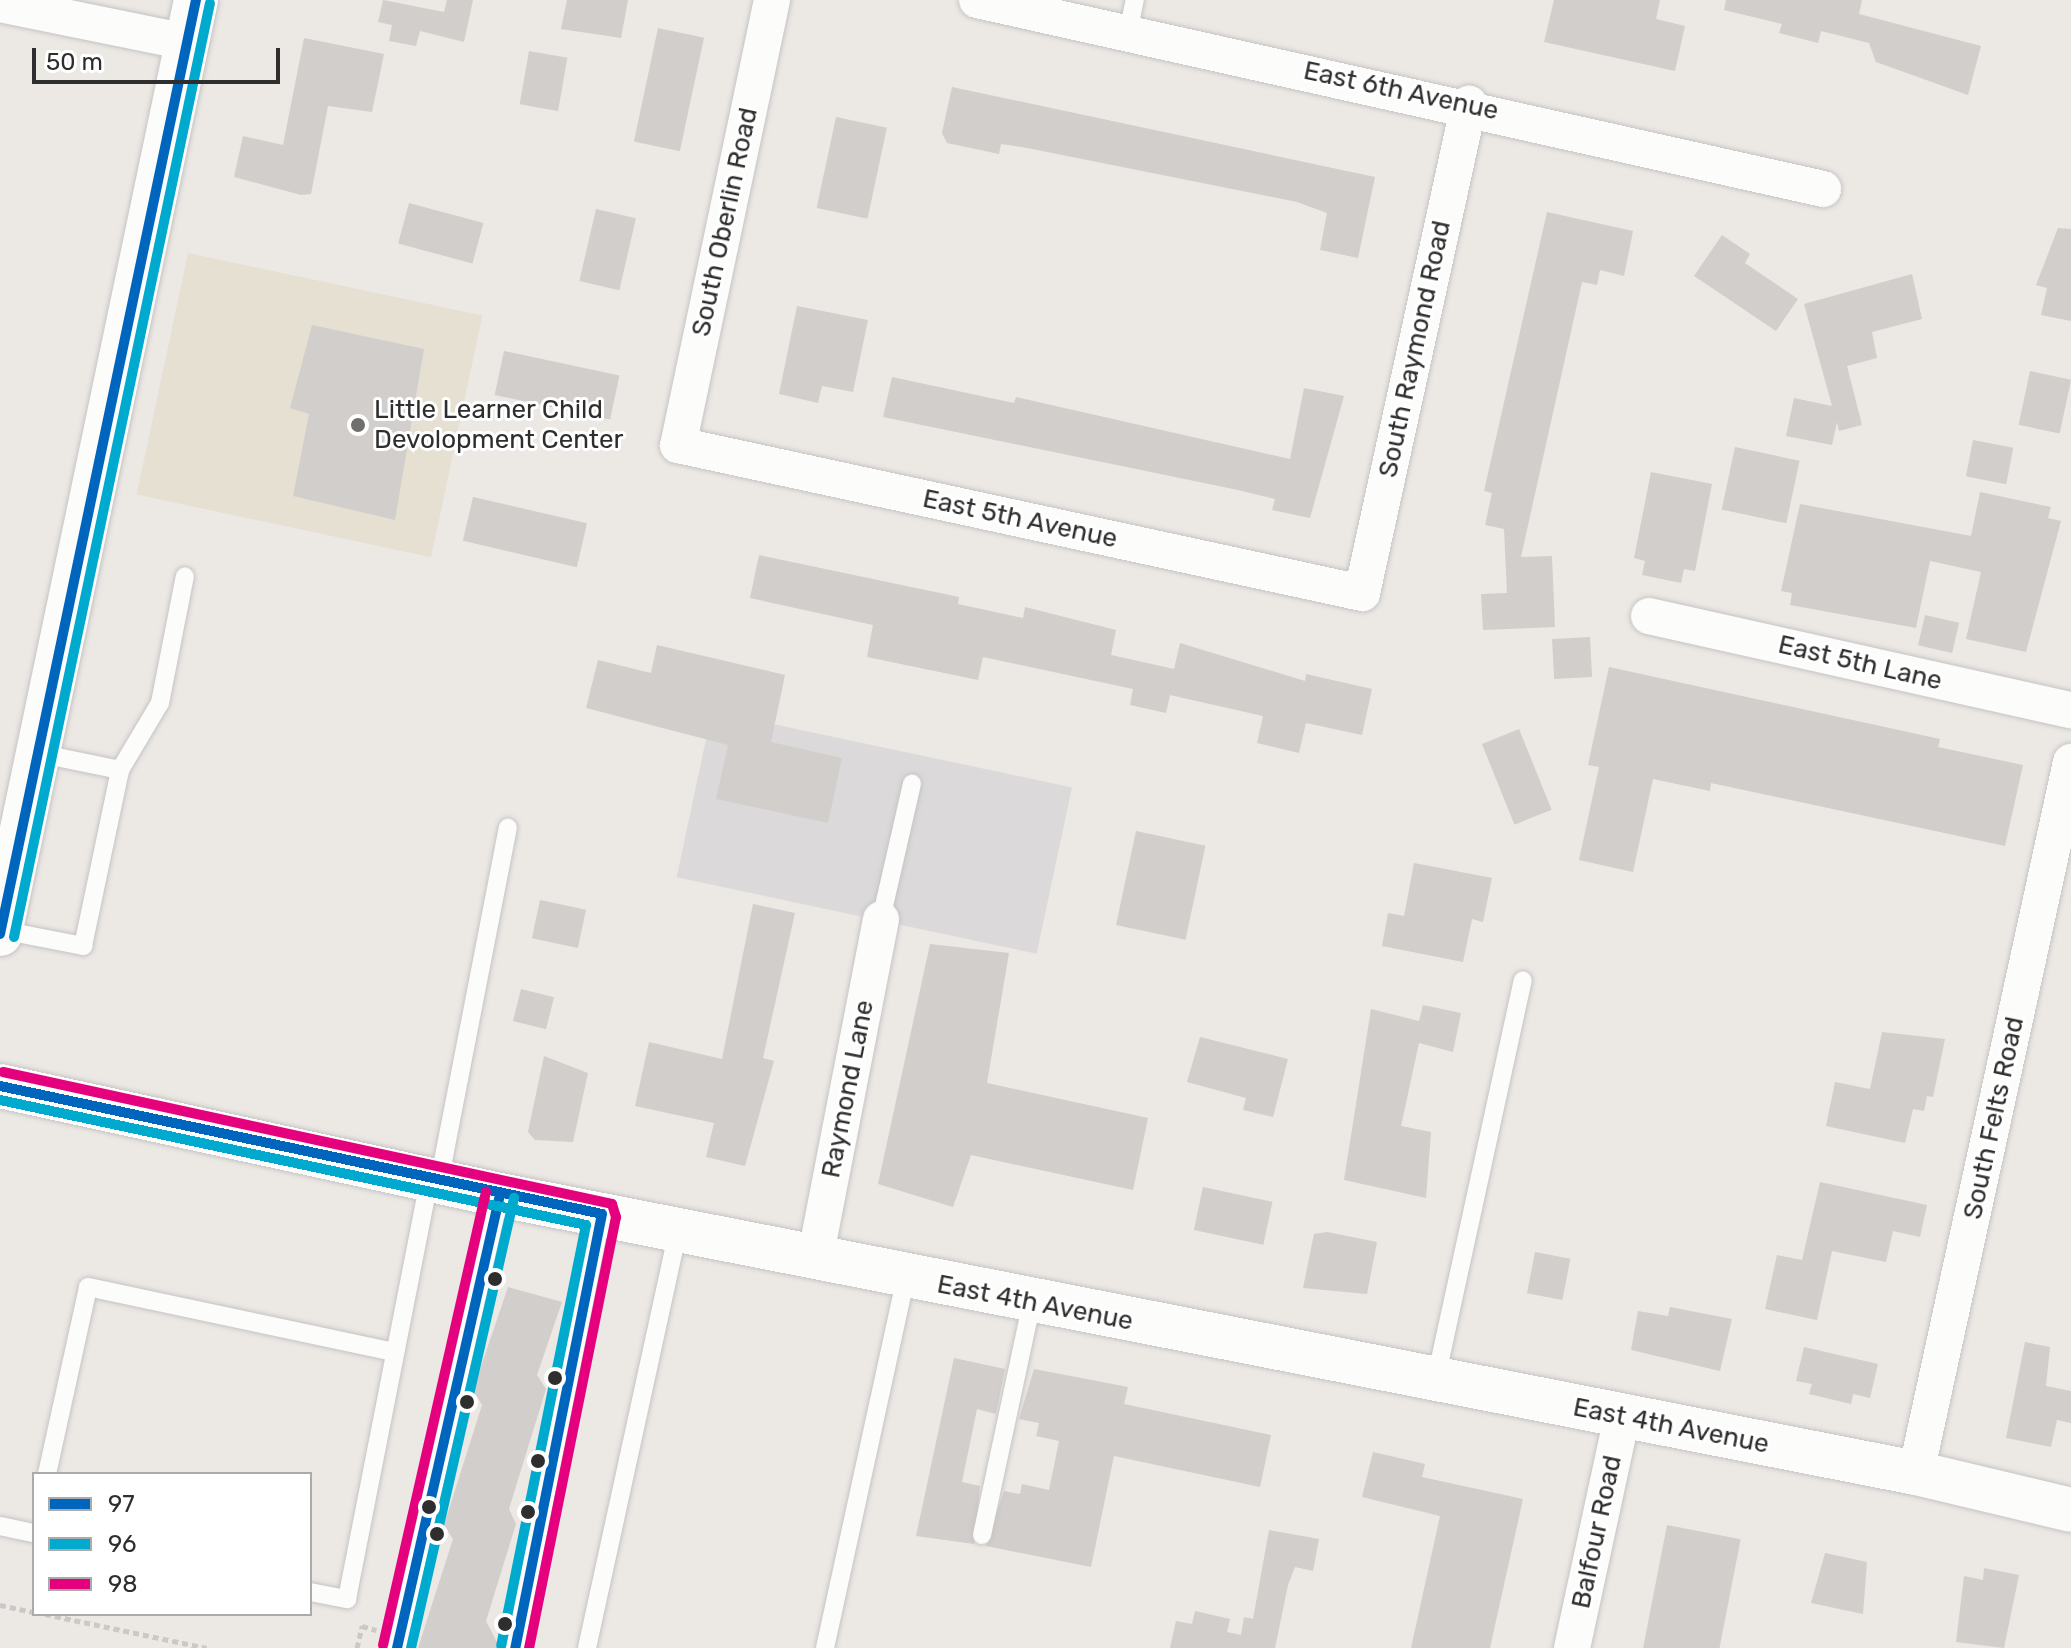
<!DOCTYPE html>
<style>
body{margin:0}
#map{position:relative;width:2071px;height:1648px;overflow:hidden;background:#ece8e4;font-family:Rubik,sans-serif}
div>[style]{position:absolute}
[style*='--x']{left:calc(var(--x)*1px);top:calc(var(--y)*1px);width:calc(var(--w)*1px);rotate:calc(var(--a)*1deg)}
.industrial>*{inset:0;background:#dcd9db;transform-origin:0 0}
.education>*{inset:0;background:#e6e0d3;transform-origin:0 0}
.building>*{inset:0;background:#d1cecb;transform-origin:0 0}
.path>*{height:5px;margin-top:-2.5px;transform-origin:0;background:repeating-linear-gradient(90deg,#c9c9c8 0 6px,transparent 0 10px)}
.roads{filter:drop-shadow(0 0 2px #c5c4c5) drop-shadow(0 0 2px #c5c4c5)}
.service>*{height:18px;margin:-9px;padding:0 9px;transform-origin:9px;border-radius:9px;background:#fcfcfb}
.minor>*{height:36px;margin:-18px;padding:0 18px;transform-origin:18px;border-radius:18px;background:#fcfcfb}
.tertiary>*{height:44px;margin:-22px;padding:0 22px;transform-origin:22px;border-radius:22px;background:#fcfcfb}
.secondary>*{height:44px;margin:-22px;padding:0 22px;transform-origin:22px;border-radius:22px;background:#fcfcfb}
.bus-1>*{height:10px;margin:-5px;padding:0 5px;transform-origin:5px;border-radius:5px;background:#0065bd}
.bus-2>*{height:10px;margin:-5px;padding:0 5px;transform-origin:5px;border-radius:5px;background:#00a9ce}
.bus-3>*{height:10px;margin:-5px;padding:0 5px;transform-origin:5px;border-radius:5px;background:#e5007d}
.dots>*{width:22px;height:22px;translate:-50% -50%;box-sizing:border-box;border:4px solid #fff;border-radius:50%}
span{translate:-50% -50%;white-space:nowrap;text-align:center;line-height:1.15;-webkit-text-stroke:6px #fff;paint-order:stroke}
.street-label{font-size:26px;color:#2e2e2e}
.poi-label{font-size:26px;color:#2e2e2e}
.left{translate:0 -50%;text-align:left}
.legend{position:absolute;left:32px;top:1472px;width:280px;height:144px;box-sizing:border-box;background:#fff;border:2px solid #ababab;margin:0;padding:10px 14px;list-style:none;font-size:24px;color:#2e2e2e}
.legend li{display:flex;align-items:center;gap:16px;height:40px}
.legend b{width:40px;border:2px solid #ababab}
.scale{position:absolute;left:32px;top:48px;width:248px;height:36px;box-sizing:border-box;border:4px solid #2e2e2e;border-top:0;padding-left:10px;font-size:24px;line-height:28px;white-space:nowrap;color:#2e2e2e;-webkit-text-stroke:6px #fff;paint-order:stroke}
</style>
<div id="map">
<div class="industrial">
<div style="left:712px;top:711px;width:368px;height:170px;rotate:12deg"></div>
</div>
<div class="education">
<div style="left:188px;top:253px;width:301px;height:247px;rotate:12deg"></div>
</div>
<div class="building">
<div style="clip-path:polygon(383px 0,444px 12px,447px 0,473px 0,464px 42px,420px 31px,416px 46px,389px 41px,392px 25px,378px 22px)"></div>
<div style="clip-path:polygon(567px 0,628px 0,621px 38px,561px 29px)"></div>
<div style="clip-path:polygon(1554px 0,1660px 0,1656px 19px,1685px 26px,1675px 71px,1544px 42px)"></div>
<div style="clip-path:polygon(1726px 0,1862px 0,1859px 14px,1981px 46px,1968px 95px,1876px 62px,1869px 43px,1821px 31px,1818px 43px,1779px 33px,1782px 24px,1724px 10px)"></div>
<div style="left:658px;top:28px;width:47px;height:116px;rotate:12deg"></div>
<div style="clip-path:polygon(304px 38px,384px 54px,372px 112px,328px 106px,311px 194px,301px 195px,234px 177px,243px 136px,283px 145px)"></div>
<div style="left:529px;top:51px;width:39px;height:54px;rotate:10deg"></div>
<div style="clip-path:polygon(952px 87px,1375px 177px,1358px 258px,1320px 250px,1327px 213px,1297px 202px,1027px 148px,1001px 144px,999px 154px,947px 143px,942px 133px)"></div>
<div style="left:836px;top:117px;width:52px;height:93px;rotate:12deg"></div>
<div style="left:409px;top:203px;width:77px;height:42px;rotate:15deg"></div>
<div style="left:596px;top:209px;width:41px;height:74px;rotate:13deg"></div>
<div style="clip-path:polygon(1547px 212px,1633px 231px,1624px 276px,1600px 270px,1597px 285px,1582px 282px,1521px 557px,1552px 556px,1555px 627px,1483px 630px,1481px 594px,1507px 593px,1504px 529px,1485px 525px,1492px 493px,1484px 491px)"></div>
<div style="clip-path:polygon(2058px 228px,2071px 229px,2071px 321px,2041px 315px,2047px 288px,2036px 285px)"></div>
<div style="clip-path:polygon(1722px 235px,1750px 254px,1745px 263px,1798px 299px,1776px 331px,1694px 276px)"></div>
<div style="clip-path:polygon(1912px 274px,1922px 319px,1872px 332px,1877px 358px,1847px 366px,1862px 425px,1839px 431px,1837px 422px,1832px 445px,1786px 436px,1794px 398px,1832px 406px,1804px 304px)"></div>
<div style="clip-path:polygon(797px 306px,868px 320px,853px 392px,822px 386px,818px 403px,779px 394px)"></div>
<div style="clip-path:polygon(312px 325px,424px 349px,395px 520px,293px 496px,309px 414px,290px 408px)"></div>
<div style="left:504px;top:351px;width:118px;height:45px;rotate:12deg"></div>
<div style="left:2030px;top:371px;width:42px;height:55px;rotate:12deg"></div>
<div style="clip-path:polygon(892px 377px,1014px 403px,1016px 397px,1290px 459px,1304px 388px,1344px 396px,1310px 518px,1272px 510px,1275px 499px,1238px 490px,883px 417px)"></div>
<div style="left:1973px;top:440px;width:41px;height:37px;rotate:11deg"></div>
<div style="left:1735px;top:447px;width:66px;height:64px;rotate:12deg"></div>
<div style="clip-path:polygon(1651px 472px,1712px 484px,1695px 571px,1684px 569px,1681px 583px,1642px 575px,1645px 561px,1634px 558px)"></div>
<div style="clip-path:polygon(1980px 492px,2051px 507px,2048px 518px,2061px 521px,2026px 652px,1966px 639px,1981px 572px,1930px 561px,1916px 628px,1790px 605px,1792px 593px,1781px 591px,1800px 504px,1971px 536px)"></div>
<div style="left:473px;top:497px;width:117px;height:45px;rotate:13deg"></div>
<div style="clip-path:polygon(759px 555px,959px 597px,958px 604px,1023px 618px,1025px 607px,1116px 630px,1111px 655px,1174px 669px,1180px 643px,1305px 681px,1306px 674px,1372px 689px,1362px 735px,1306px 723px,1299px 753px,1257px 743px,1263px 716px,1170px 695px,1166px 713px,1130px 705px,1133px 689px,983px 657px,978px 680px,867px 657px,873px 625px,750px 598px)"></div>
<div style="left:1925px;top:615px;width:35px;height:31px;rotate:13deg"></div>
<div style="left:1590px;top:637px;width:40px;height:38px;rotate:87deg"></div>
<div style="clip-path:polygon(657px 645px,785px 675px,771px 742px,842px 758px,828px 823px,716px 799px,728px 745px,586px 708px,598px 660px,651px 673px)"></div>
<div style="clip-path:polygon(1609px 667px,1940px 739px,1938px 747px,2023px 765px,2005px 846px,1711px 783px,1710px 791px,1653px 779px,1633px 872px,1579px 860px,1599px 767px,1588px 765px)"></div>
<div style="left:1519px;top:729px;width:87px;height:40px;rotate:68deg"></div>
<div style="left:1136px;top:831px;width:71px;height:96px;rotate:12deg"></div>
<div style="clip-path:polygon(1414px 863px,1492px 878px,1483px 922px,1472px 919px,1463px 962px,1382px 946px,1388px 913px,1404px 916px)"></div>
<div style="left:540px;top:900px;width:47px;height:39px;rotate:12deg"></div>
<div style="clip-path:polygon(753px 904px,795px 913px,763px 1058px,774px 1061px,745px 1166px,706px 1157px,714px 1123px,635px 1106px,649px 1042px,722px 1059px)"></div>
<div style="clip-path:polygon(930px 944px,1009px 953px,987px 1083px,1148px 1118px,1133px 1190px,971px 1155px,953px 1207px,878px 1184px)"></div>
<div style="left:521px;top:989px;width:34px;height:33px;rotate:14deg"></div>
<div style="clip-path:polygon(1423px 1005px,1461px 1013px,1453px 1052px,1419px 1043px,1401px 1126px,1431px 1132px,1426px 1198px,1344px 1180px,1371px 1009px,1419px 1021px)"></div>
<div style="clip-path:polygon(1882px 1032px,1945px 1039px,1933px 1097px,1927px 1096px,1924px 1111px,1913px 1109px,1905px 1143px,1826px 1126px,1835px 1082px,1870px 1089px)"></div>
<div style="clip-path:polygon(1200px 1037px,1288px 1059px,1273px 1117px,1243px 1110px,1246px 1098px,1187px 1082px)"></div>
<div style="clip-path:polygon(544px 1056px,588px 1073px,573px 1142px,535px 1140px,528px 1132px)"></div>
<div style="clip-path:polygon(1820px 1182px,1927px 1205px,1920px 1237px,1893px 1231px,1886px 1262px,1832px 1251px,1817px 1320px,1765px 1309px,1777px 1255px,1802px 1260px)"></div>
<div style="left:1203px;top:1187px;width:71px;height:44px;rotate:12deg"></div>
<div style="clip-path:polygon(1327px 1232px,1377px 1242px,1367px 1294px,1303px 1288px,1314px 1234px)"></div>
<div style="left:1535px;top:1252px;width:36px;height:42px;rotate:11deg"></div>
<div style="clip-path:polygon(508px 1287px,562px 1302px,537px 1375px,546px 1389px,509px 1509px,516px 1524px,486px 1621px,500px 1648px,418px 1648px,453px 1539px,444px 1525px,482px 1405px,473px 1390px)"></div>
<div style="clip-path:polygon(1670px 1307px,1732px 1319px,1720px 1371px,1631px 1350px,1638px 1311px,1668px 1316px)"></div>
<div style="clip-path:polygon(2025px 1342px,2050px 1347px,2046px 1386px,2071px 1391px,2071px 1423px,2057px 1420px,2051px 1447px,2006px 1438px)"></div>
<div style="clip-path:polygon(1804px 1347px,1878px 1364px,1870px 1398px,1853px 1394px,1851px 1404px,1809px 1394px,1812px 1384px,1796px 1381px)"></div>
<div style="clip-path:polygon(954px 1358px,1005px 1369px,996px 1414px,977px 1409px,962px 1482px,980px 1486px,974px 1544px,916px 1536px)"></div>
<div style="clip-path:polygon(1034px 1369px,1128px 1387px,1124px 1404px,1271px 1435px,1260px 1487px,1114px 1456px,1091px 1567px,986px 1546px,1004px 1491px,1020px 1494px,1022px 1484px,1049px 1490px,1059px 1441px,1036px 1436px,1039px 1423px,1019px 1419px)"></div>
<div style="clip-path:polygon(1373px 1452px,1425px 1464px,1422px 1477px,1523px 1499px,1490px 1648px,1411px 1648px,1440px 1516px,1362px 1497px)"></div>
<div style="left:1667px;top:1525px;width:75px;height:126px;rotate:11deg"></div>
<div style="clip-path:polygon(1269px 1530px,1319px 1539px,1313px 1571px,1295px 1567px,1288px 1585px,1275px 1648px,1170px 1648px,1176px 1621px,1192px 1624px,1195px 1611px,1230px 1619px,1227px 1632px,1241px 1635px,1244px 1617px,1253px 1619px)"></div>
<div style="clip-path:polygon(1825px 1553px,1867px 1562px,1863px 1614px,1811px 1603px)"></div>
<div style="clip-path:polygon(1984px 1568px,2019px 1575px,2004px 1648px,1956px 1642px,1964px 1576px,1983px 1580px)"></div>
</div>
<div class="path">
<div style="--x:0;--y:1605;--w:35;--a:12"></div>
<div style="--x:45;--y:1614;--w:165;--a:11.9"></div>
<div style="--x:357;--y:1648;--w:23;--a:-77"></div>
<div style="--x:362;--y:1626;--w:15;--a:16"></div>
</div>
<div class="roads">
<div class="service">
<div style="--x:1128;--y:32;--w:33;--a:-78"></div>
<div style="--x:37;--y:753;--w:85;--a:11.6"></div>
<div style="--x:881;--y:919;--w:139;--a:-77.1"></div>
<div style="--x:1;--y:930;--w:84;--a:11"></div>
<div style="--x:83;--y:946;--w:180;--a:-78.1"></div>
<div style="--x:120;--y:770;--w:78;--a:-59.2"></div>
<div style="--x:160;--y:703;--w:129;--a:-78.9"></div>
<div style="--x:439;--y:1182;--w:361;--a:-79"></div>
<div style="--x:1436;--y:1378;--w:407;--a:-77.7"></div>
<div style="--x:47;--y:1474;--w:191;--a:-77.6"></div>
<div style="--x:88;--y:1287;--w:314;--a:12"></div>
<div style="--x:0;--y:1526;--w:35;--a:12"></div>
<div style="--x:982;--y:1535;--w:238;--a:-77.9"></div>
<div style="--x:310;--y:1592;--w:38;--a:11"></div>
<div style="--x:347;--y:1599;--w:427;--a:-78.9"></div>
<div style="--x:397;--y:1648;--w:465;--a:-77.2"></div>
<div style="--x:515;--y:1648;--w:443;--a:-78.7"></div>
<div style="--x:587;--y:1648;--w:428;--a:-77.7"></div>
<div style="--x:825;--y:1648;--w:379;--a:-77.7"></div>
</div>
<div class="minor">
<div style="--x:772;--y:0;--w:455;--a:101.9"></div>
<div style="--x:678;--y:445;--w:700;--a:12.21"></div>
<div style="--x:1362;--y:593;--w:501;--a:-77.66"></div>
<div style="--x:977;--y:0;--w:867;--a:12.59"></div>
<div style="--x:0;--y:4;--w:191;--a:11.5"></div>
<div style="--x:1649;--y:616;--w:432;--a:12.6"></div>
<div style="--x:815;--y:1259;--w:346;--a:-79"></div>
<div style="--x:1916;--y:1473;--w:728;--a:-77.7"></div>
<div style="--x:1572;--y:1648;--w:237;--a:-77.8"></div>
</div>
<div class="tertiary">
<div style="--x:0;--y:1086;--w:512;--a:12.3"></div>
<div style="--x:500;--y:1195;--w:1443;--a:11.11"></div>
<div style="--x:1916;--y:1473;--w:159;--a:13.4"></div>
</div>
<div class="secondary">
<div style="--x:0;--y:934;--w:954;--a:-78.15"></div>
</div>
</div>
<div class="bus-1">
<div style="--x:0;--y:934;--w:954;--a:-78.15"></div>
<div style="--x:0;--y:1086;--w:615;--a:12"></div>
<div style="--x:602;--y:1214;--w:443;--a:101.3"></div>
<div style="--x:397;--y:1648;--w:465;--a:-77.2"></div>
</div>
<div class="bus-2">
<div style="--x:14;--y:937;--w:954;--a:-78.15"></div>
<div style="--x:0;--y:1100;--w:599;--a:12.04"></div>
<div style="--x:586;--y:1225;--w:429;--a:101.4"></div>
<div style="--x:411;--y:1648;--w:462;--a:-77.1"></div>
</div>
<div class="bus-3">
<div style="--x:3;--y:1072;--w:623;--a:12.23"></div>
<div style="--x:612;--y:1204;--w:14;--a:73"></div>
<div style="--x:616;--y:1217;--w:440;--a:101.4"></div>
<div style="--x:383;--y:1645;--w:465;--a:-77.2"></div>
</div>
<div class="dots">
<div style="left:358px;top:425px;background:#706f6e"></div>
<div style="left:495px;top:1279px;background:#2e2e2e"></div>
<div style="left:555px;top:1378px;background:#2e2e2e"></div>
<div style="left:467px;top:1402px;background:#2e2e2e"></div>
<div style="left:538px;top:1461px;background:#2e2e2e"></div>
<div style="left:429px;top:1507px;background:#2e2e2e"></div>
<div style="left:528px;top:1512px;background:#2e2e2e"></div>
<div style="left:437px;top:1534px;background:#2e2e2e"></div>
<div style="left:505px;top:1624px;background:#2e2e2e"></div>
</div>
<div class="street-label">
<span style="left:1401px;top:91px;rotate:12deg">East 6th Avenue</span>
<span style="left:725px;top:222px;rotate:-78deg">South Oberlin Road</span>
<span style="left:1415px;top:349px;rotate:-78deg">South Raymond Road</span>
<span style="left:1020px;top:519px;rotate:12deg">East 5th Avenue</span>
<span style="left:1860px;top:663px;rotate:13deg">East 5th Lane</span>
<span style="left:848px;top:1089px;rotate:-79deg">Raymond Lane</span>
<span style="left:1994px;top:1118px;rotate:-78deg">South Felts Road</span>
<span style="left:1035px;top:1303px;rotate:11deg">East 4th Avenue</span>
<span style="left:1671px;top:1426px;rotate:11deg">East 4th Avenue</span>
<span style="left:1597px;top:1532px;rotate:-78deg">Balfour Road</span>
</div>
<div class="poi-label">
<span class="left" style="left:374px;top:425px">Little Learner Child<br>Devolopment Center</span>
</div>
<ul class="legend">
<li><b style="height:10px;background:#0065bd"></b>97</li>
<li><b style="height:10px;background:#00a9ce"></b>96</li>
<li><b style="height:10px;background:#e5007d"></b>98</li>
</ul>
<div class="scale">50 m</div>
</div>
